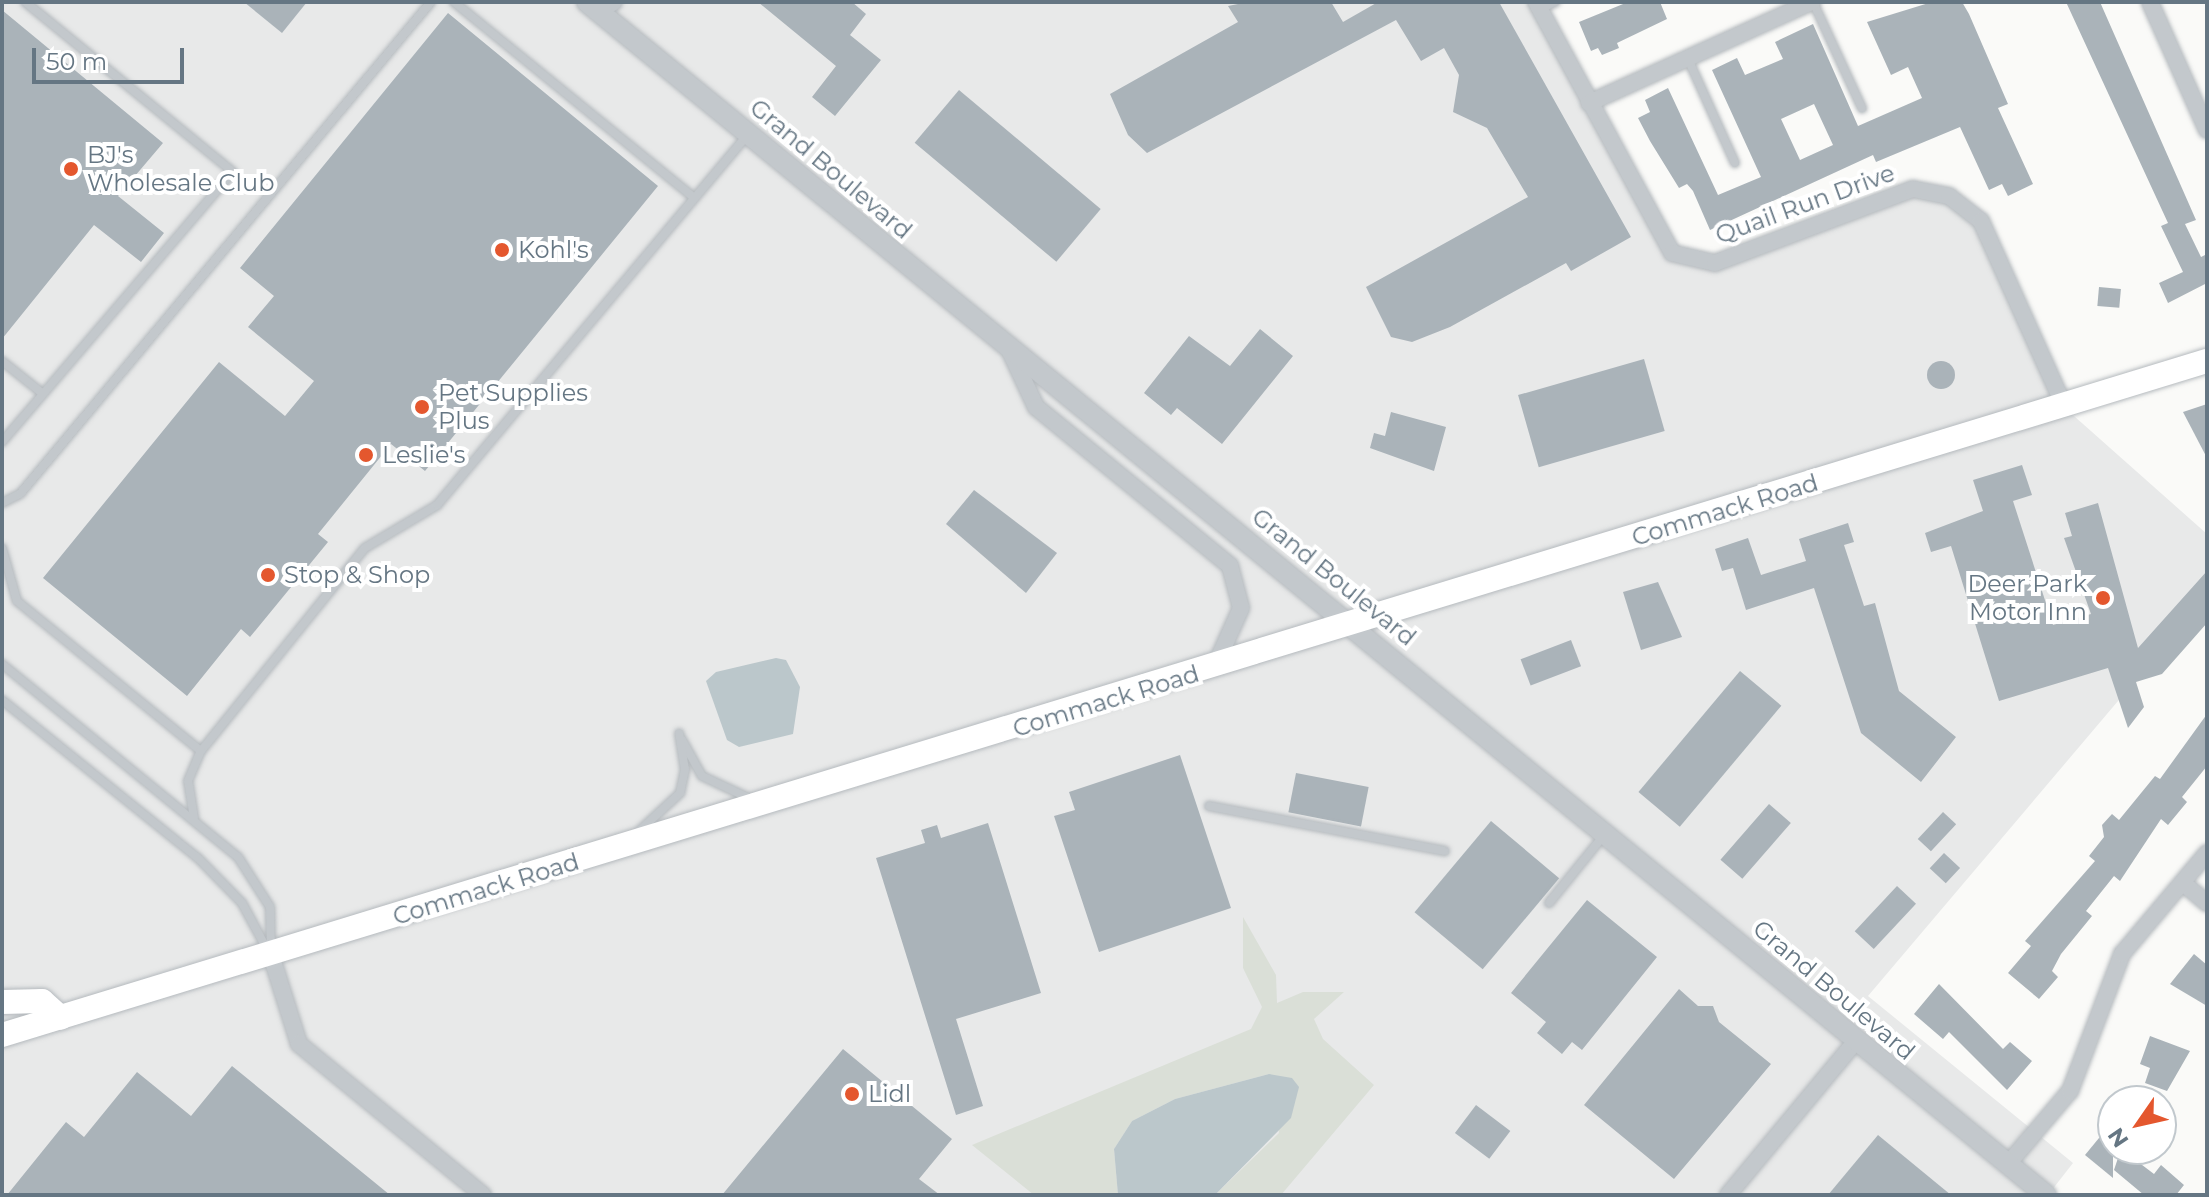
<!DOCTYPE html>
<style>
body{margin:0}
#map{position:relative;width:2209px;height:1197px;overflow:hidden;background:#fafaf8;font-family:Montserrat,sans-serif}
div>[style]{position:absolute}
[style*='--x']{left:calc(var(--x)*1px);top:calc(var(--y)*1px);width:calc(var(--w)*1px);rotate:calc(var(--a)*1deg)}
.built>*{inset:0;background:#e8e9e9}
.green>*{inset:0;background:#dadfd7}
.water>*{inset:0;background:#bbc7cb}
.building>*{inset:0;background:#aab3b9;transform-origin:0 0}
.round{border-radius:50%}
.roads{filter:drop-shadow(0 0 2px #b5babe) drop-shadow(0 0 2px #b5babe)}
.service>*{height:8px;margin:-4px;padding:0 4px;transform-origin:4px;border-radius:4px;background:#c3c8cc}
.minor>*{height:16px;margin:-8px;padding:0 8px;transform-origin:8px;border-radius:8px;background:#c3c8cc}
.tertiary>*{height:20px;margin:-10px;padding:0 10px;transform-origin:10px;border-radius:10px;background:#c3c8cc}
.primary>*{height:24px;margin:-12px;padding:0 12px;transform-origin:12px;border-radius:12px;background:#fff}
.dots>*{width:22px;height:22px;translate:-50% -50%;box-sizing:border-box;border:4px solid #fff;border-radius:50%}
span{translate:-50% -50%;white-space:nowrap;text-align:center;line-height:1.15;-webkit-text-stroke:8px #fff;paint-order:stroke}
.poi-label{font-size:24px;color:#657683}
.left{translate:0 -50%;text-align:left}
.right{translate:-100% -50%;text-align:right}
.street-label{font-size:24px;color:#657683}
.frame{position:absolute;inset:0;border:4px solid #657683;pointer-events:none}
.north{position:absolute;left:2097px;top:1085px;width:80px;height:80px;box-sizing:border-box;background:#fff;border:2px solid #c1c8cd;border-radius:50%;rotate:236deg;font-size:22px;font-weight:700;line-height:32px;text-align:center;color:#657683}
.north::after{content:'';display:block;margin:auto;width:28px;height:36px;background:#e4572e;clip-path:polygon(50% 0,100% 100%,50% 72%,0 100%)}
.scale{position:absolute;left:32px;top:48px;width:152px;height:36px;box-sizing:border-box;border:4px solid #657683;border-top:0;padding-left:10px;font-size:24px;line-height:28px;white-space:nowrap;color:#657683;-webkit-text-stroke:6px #fff;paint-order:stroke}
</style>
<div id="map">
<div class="built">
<div style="clip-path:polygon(2px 2px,1536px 2px,1663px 245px,1695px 262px,1913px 189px,1949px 196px,1981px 221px,2065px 408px,2207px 534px,2207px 596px,1868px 996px,2073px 1163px,2048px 1195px,2px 1195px)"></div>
</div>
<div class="green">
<div style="clip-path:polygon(1243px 917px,1276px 975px,1277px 1003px,1303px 992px,1344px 992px,1314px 1019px,1323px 1039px,1374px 1085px,1281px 1195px,1215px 1195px,1279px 1133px,1269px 1074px,1175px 1099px,1132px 1121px,1114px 1149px,1118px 1195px,1034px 1195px,972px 1145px,1251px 1029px,1262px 1007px,1243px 968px)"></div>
</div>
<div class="water">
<div style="clip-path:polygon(776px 658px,786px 660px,800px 687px,793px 734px,739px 747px,727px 740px,706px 681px,716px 672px)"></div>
<div style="clip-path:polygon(1269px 1074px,1292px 1078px,1299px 1087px,1291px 1118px,1215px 1195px,1118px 1195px,1114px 1149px,1132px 1121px,1175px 1099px)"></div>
</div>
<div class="building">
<div style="clip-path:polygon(244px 2px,307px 2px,282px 33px)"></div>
<div style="clip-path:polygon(758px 2px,852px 2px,866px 14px,850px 35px,881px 60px,835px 116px,812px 97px,836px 66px)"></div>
<div style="clip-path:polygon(1248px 2px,1331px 2px,1343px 22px,1378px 2px,1499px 2px,1631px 237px,1571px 271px,1566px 263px,1450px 327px,1412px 342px,1391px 337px,1366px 287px,1528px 197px,1487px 128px,1453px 112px,1459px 75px,1444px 48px,1421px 61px,1396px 20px,1147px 153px,1128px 135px,1110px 94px,1238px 22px,1228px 6px)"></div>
<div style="clip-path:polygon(1628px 2px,1660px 2px,1667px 19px,1617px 43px,1619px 48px,1602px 55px,1598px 48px,1591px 51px,1579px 22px)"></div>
<div style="clip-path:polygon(evenodd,1932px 2px,1962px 2px,1969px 14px,2008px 104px,1998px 108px,2033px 184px,2008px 196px,2002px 184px,1989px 190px,1960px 127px,1876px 162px,1873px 155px,1710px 230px,1693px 191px,1687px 184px,1679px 188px,1650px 141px,1638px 118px,1650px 112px,1645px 100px,1668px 88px,1718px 195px,1761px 177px,1712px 70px,1737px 58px,1745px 75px,1783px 59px,1775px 42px,1813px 24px,1858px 126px,1922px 98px,1908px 67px,1891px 75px,1867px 22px,1932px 2px,1814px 104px,1833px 145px,1800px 160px,1781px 119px,1814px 104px)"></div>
<div style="clip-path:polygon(2066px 2px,2100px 2px,2196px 220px,2185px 224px,2201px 257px,2207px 254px,2207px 283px,2168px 303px,2159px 283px,2183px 272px,2161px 226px,2168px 223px)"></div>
<div style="clip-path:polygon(2px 10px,163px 143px,118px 196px,164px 233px,141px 262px,94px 225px,2px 339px)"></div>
<div style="clip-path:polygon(448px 13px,658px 186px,425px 471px,391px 444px,318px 534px,328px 542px,250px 637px,241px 629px,187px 696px,43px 578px,219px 362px,285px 416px,314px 381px,248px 327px,274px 296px,240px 268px)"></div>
<div style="left:959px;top:90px;width:185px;height:69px;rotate:40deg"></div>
<div style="left:2099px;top:287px;width:22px;height:19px;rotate:5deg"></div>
<div style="clip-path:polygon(1260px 329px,1293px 356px,1222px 444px,1177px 408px,1171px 415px,1144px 393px,1189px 336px,1230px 366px)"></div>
<div style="left:1644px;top:359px;width:75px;height:131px;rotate:74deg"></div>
<div class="round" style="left:1927px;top:361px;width:28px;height:28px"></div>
<div style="clip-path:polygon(2207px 404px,2207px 458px,2183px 412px)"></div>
<div style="clip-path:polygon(1391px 412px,1446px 427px,1434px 471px,1370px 448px,1374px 433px,1385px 436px)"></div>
<div style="clip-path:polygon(2022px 465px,2032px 495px,2013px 501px,2053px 625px,2091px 614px,2064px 538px,2072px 536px,2065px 513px,2098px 503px,2138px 648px,2207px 571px,2207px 623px,2162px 674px,2136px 682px,2144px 707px,2128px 728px,2108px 668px,1999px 701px,1951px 546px,1931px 552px,1925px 533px,1983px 511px,1973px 480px)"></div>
<div style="clip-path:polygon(974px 490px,1057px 553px,1026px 593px,946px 524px)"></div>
<div style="clip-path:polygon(1848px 523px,1854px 542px,1844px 545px,1864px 606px,1875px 603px,1899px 691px,1956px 737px,1921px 782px,1861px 733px,1814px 588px,1746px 610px,1733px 568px,1722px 571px,1715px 549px,1748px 538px,1761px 575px,1806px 561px,1799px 539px)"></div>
<div style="clip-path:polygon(1658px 582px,1682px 637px,1641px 650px,1623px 592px)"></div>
<div style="left:1571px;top:640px;width:28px;height:54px;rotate:69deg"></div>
<div style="left:1740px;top:671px;width:54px;height:158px;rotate:40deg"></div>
<div style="clip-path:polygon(2207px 714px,2207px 766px,2182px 797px,2187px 802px,2168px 825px,2161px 819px,2120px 881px,2114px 876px,2086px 911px,2092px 916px,2061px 954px,2052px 971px,2058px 977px,2039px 999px,2008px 973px,2031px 946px,2025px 941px,2095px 861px,2089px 856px,2104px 837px,2102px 825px,2112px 814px,2119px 820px,2155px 776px,2160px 779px)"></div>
<div style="clip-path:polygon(1180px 755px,1231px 908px,1099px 952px,1054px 816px,1075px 810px,1069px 792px)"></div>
<div style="left:1296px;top:773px;width:74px;height:40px;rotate:11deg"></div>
<div style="left:1769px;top:804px;width:29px;height:74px;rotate:41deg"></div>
<div style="left:1943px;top:812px;width:18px;height:37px;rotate:43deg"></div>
<div style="left:1491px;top:821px;width:89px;height:119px;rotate:40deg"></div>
<div style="clip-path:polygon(988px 823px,1041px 993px,956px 1019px,983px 1106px,956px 1115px,876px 858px,925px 843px,921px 830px,937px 825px,941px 838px)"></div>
<div style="left:1944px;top:853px;width:22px;height:21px;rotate:43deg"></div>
<div style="left:1897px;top:886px;width:26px;height:62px;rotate:43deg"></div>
<div style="clip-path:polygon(1587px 900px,1657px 957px,1582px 1050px,1572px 1042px,1562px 1054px,1537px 1033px,1546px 1022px,1511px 993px)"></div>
<div style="clip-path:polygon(2194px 954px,2207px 965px,2207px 1006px,2170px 984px)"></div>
<div style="clip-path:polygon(1939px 984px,2003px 1049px,2010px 1042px,2032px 1061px,2007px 1090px,1949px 1032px,1943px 1039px,1914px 1014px)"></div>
<div style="clip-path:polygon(1679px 989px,1698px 1006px,1713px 1006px,1719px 1022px,1771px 1064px,1674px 1179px,1584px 1105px)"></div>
<div style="clip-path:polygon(2150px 1036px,2190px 1051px,2167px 1091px,2145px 1083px,2150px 1068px,2140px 1064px)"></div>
<div style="clip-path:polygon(843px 1049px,952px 1139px,919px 1179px,940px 1195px,722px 1195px)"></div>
<div style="clip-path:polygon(232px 1066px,390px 1195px,7px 1195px,66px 1122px,84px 1137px,137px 1072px,191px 1116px)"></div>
<div style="left:1476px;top:1105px;width:43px;height:35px;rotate:37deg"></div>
<div style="clip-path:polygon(2113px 1121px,2113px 1178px,2085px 1155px)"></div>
<div style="clip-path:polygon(1878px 1135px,1951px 1195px,1828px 1195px)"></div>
<div style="clip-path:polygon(2121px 1149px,2154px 1174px,2161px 1165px,2184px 1185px,2176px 1195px,2144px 1195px,2114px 1170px)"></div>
</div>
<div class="roads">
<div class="service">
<div style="--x:454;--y:2;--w:310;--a:39.2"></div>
<div style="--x:1813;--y:2;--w:117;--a:65.2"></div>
<div style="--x:1540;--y:9;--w:17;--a:-25"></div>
<div style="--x:1688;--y:59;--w:114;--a:65.7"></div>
<div style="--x:2;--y:361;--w:51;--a:38.7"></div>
<div style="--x:2;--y:442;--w:355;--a:-49.5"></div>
<div style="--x:233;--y:172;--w:269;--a:-140.7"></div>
<div style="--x:2;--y:503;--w:20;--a:-27"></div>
<div style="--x:20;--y:494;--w:641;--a:-50.13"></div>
<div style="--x:2;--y:548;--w:55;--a:74.2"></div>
<div style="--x:17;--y:601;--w:237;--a:39.2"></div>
<div style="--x:201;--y:751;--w:261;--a:-51.1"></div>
<div style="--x:365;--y:548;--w:84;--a:-30.8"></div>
<div style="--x:437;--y:505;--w:484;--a:-50"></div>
<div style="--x:2;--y:664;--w:305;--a:39.3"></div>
<div style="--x:238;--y:857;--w:59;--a:57.4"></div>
<div style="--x:270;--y:907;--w:44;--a:88.7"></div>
<div style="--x:2;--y:700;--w:252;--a:38.9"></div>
<div style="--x:198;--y:858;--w:63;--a:45.6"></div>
<div style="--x:242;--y:903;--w:55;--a:61.6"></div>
<div style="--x:682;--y:740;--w:41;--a:60.9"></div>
<div style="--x:702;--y:776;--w:56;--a:25.2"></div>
<div style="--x:1209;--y:806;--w:240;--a:10.8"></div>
<div style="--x:194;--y:818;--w:37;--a:-99"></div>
<div style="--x:188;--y:781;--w:33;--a:-67"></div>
<div style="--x:637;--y:833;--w:59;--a:-42.9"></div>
<div style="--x:680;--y:793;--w:24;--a:-78"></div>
<div style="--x:685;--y:770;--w:37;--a:-99"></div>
<div style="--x:1549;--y:903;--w:87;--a:-51"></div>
</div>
<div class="minor">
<div style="--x:1536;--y:2;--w:285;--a:61.5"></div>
<div style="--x:1672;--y:253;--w:44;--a:13.1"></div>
<div style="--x:1715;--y:263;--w:211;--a:-20.5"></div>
<div style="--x:1913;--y:189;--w:37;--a:11"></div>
<div style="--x:1949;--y:196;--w:41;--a:38"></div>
<div style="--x:1981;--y:221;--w:205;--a:65.8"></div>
<div style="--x:2150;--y:2;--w:140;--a:66"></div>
<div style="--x:599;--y:11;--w:17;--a:-31"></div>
<div style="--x:1589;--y:103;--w:245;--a:-24.4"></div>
<div style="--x:1009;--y:349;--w:64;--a:65"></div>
<div style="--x:1036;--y:407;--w:251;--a:39.3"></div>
<div style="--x:1230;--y:566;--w:43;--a:75.3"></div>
<div style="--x:1241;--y:608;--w:64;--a:114.1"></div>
<div style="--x:2183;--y:883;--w:31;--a:40"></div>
<div style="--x:271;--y:955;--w:93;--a:72.5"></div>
<div style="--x:299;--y:1044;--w:238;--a:39.4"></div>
<div style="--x:2008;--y:1164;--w:96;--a:-49.7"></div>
<div style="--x:2070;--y:1091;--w:147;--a:-69.2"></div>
<div style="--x:2122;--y:954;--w:132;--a:-49.9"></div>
<div style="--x:1728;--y:1195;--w:199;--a:-50.3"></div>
</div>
<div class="tertiary">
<div style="--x:587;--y:2;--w:1885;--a:39.27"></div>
</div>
<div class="primary">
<div style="--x:2;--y:1002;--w:40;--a:-1.4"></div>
<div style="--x:42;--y:1001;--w:25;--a:42"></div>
<div style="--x:2;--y:1035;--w:2306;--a:-17"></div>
</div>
</div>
<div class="dots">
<div style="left:71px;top:169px;background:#e4572e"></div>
<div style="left:502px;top:250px;background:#e4572e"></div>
<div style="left:422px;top:407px;background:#e4572e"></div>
<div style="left:366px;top:455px;background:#e4572e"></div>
<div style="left:268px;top:575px;background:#e4572e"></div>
<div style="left:2103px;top:598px;background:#e4572e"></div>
<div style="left:852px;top:1094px;background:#e4572e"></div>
</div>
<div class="poi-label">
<span class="left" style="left:87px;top:169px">BJ's<br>Wholesale Club</span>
<span class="left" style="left:518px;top:250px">Kohl's</span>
<span class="left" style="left:438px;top:407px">Pet Supplies<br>Plus</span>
<span class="left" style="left:382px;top:455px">Leslie's</span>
<span class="left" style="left:284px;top:575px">Stop &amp; Shop</span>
<span class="right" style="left:2087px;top:598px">Deer Park<br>Motor Inn</span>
<span class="left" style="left:868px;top:1094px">Lidl</span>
</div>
<div class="street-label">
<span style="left:831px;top:169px;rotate:40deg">Grand Boulevard</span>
<span style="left:1805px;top:204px;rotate:-20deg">Quail Run Drive</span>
<span style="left:1725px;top:510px;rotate:-17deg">Commack Road</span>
<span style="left:1334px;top:577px;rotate:39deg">Grand Boulevard</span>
<span style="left:1106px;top:701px;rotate:-17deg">Commack Road</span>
<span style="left:486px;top:889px;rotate:-17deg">Commack Road</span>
<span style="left:1834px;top:990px;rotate:40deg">Grand Boulevard</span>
</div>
<div class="frame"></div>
<div class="north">N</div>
<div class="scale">50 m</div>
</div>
